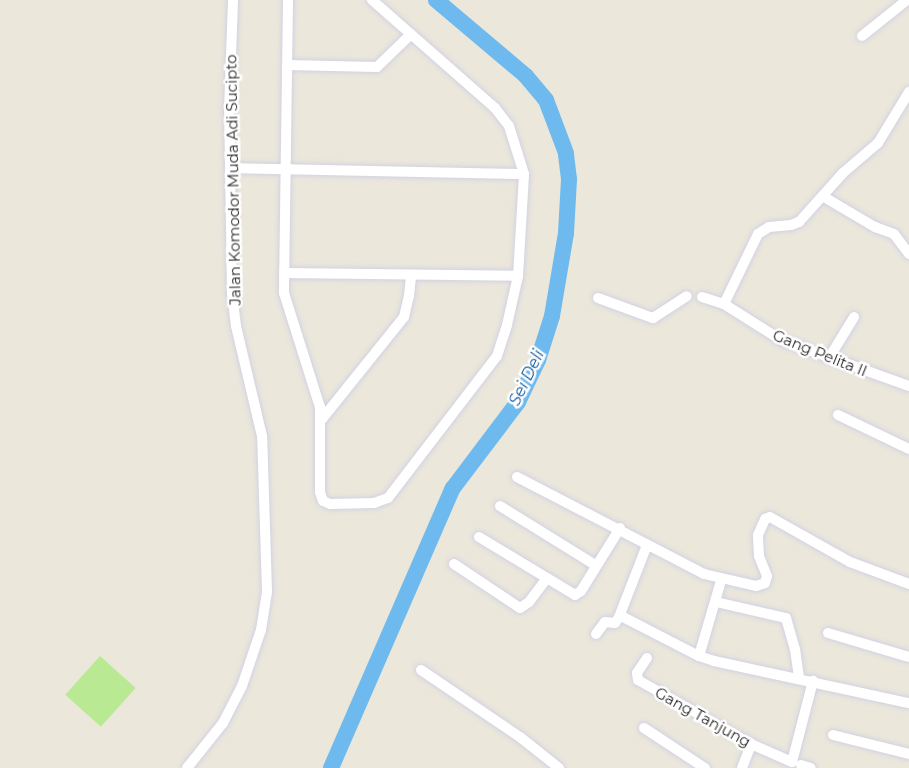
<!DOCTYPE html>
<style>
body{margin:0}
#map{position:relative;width:909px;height:768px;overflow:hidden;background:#ece7db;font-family:Montserrat,sans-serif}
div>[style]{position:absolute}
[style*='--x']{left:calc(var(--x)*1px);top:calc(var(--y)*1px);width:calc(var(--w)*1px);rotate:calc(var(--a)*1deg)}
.pitch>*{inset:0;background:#b9ea93;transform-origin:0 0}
.river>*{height:16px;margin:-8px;padding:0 8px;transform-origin:8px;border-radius:8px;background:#6ebaee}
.roads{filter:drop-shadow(0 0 2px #d1d2e3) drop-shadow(0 0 2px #d1d2e3)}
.minor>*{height:10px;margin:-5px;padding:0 5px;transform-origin:5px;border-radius:5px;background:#fff}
span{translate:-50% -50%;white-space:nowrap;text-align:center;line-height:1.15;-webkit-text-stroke:5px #fff;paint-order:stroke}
.street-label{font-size:15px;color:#2a2a2a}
.water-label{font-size:16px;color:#0e569a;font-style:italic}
</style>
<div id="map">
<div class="pitch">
<div style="left:100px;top:656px;width:48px;height:52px;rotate:42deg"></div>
</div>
<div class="river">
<div style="--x:331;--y:768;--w:305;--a:-66.5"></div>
<div style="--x:453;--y:488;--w:108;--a:-52.9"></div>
<div style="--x:518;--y:402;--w:47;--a:-64.5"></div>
<div style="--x:538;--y:360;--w:46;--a:-72.3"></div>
<div style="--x:552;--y:316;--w:84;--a:-80.4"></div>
<div style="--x:566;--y:233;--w:54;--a:-86.8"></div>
<div style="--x:569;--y:179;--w:26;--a:-97"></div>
<div style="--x:566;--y:153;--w:57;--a:-110.7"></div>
<div style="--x:546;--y:100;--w:31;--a:-130"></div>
<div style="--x:526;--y:76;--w:118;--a:-139.8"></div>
</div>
<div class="roads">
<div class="minor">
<div style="--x:288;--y:0;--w:293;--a:90.8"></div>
<div style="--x:284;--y:293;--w:120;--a:72.5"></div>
<div style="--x:320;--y:407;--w:85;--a:90"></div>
<div style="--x:320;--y:492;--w:9;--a:72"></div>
<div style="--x:323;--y:501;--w:8;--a:23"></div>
<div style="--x:330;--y:504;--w:44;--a:-1.3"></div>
<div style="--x:374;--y:503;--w:15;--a:-20"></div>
<div style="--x:388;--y:498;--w:179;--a:-52.5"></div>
<div style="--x:497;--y:356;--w:33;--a:-72"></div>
<div style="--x:507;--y:325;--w:50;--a:-77.3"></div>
<div style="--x:518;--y:276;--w:102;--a:-86.6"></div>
<div style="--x:524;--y:174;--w:50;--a:-107.4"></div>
<div style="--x:509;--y:126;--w:23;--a:-128"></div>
<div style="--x:495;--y:108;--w:164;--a:-138.7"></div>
<div style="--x:862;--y:36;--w:58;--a:-38.7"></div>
<div style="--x:287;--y:65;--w:90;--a:1.3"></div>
<div style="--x:377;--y:67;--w:47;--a:-44.1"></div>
<div style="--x:230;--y:168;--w:294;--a:1.2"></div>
<div style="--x:824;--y:197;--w:59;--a:30.5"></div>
<div style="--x:875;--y:227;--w:20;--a:20"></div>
<div style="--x:894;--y:234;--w:25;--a:53"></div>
<div style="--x:284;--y:273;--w:234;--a:0.7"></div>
<div style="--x:702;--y:297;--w:23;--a:18"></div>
<div style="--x:724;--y:304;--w:67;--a:32.3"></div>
<div style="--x:781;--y:340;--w:136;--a:19.8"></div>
<div style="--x:598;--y:298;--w:59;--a:20"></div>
<div style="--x:653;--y:318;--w:40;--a:-32.9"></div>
<div style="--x:724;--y:304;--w:78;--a:-64.1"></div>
<div style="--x:758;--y:234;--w:13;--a:-32"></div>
<div style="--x:769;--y:227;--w:22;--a:-5"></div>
<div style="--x:791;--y:225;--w:9;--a:-21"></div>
<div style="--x:799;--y:222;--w:66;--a:-48.1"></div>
<div style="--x:843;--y:173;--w:46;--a:-40.6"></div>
<div style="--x:878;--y:143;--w:60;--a:-58.7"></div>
<div style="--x:829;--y:358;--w:48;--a:-58.6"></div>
<div style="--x:838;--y:415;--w:79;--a:25.6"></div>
<div style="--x:322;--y:419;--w:131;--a:-51.2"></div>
<div style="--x:404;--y:317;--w:22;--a:-77"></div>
<div style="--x:409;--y:296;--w:20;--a:-84"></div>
<div style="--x:517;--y:477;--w:211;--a:27.4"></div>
<div style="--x:704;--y:574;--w:53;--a:13"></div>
<div style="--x:756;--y:586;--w:9;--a:-18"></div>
<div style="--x:765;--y:583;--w:7;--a:-74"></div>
<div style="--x:767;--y:576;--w:22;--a:-112"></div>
<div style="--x:759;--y:556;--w:21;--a:-93"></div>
<div style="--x:758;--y:535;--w:17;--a:-66"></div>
<div style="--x:765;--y:519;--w:5;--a:-22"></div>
<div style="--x:770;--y:517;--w:92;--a:29.4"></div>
<div style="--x:850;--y:562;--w:63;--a:20.4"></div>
<div style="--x:500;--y:506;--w:112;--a:31.8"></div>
<div style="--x:479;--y:537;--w:112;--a:31.1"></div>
<div style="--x:575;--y:595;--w:7;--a:-34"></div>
<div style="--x:581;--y:591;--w:74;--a:-58.2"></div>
<div style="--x:454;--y:564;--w:79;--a:33.7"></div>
<div style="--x:520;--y:608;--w:11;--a:-34"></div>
<div style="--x:529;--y:602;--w:30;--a:-53"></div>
<div style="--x:716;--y:602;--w:72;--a:12.9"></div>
<div style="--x:786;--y:618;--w:32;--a:74"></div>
<div style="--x:795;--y:649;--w:29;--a:82"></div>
<div style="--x:623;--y:617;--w:85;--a:27.2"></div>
<div style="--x:699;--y:656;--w:16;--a:18"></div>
<div style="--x:714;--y:661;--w:199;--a:12.2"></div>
<div style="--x:828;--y:633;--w:84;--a:16.5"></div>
<div style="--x:596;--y:634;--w:15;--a:-53"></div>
<div style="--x:605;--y:622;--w:10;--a:6"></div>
<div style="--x:615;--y:623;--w:7;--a:-56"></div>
<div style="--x:619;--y:617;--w:77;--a:-68.7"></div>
<div style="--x:699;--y:656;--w:75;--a:-73.7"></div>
<div style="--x:647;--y:658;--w:18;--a:124"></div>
<div style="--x:637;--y:673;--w:7;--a:82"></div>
<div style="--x:638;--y:680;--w:130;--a:29.5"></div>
<div style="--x:751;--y:744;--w:45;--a:23.7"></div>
<div style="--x:792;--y:762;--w:84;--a:-75.5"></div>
<div style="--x:421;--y:670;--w:120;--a:34.1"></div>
<div style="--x:520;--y:737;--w:50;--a:38.5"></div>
<div style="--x:644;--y:728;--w:73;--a:33.3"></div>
<div style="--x:833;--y:735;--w:78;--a:14"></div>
<div style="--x:801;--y:765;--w:10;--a:17"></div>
<div style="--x:187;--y:768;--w:58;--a:-51.3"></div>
<div style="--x:223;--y:723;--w:42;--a:-62.8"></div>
<div style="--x:242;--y:686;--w:59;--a:-71.3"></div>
<div style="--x:261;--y:630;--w:39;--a:-81"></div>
<div style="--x:267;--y:591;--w:155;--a:-91.8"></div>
<div style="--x:262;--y:436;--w:113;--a:-103.3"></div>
<div style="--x:236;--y:326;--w:33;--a:-97"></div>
<div style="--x:232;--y:293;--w:183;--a:-90.9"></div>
<div style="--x:229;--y:110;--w:110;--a:-87.9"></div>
<div style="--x:742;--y:768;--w:26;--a:-69"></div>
</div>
</div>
<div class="street-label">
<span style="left:233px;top:180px;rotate:-91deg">Jalan Komodor Muda Adi Sucipto</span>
<span style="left:820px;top:353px;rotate:22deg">Gang Pelita II</span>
<span style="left:703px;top:717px;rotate:29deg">Gang Tanjung</span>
</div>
<div class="water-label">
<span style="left:527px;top:378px;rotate:-64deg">Sei Deli</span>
</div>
</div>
